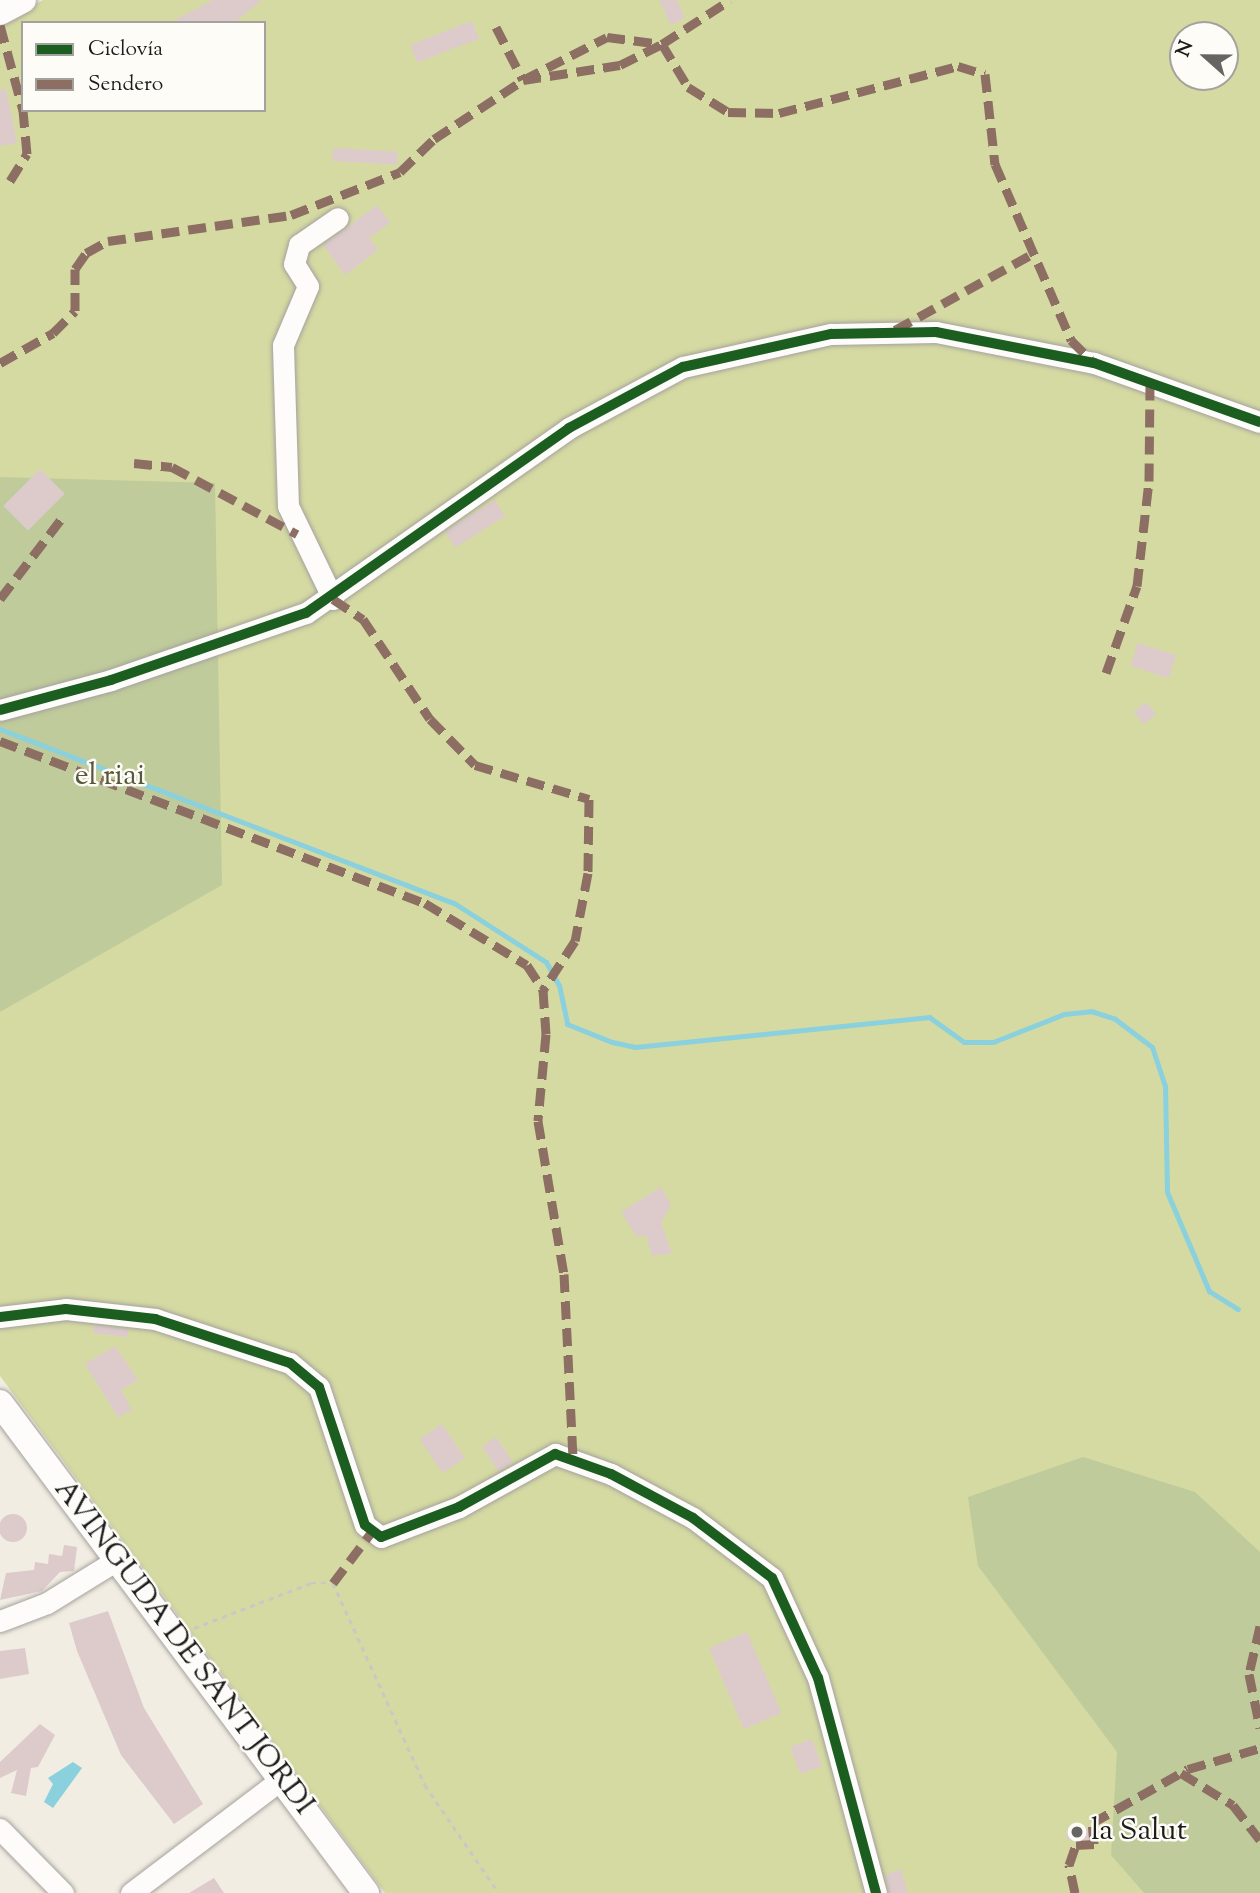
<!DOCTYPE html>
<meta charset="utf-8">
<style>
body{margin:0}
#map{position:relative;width:1260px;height:1893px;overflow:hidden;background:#f2ede3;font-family:"Sorts Mill Goudy",serif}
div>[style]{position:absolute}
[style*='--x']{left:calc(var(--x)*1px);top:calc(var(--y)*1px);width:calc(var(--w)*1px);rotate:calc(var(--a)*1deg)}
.green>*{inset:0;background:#d5daa2}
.forest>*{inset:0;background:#bfcb9b}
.water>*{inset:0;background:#8ad0dd}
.stream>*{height:5px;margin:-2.5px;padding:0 2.5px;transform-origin:2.5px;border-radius:2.5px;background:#8ad0dd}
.building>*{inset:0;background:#ddcbcc;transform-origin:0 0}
.round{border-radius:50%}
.path>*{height:2.5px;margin-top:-1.25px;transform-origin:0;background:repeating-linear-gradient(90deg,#c9c8c5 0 5px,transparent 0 10px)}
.roads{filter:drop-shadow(0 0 2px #a5a29d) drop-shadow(0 0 2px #a5a29d)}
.minor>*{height:21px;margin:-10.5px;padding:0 10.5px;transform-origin:10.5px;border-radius:10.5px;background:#fdfcfb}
.major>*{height:26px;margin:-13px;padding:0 13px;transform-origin:13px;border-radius:13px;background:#fdfcfb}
.quiet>*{height:9px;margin-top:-4.5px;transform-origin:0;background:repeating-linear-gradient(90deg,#8d6e63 0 18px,transparent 0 27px)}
.cycleway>*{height:10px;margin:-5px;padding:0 5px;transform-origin:5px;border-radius:5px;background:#1b5e20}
.dots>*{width:19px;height:19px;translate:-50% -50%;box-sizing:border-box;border:4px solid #fdfcf7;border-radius:50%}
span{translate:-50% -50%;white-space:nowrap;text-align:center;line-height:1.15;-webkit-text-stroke:5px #fdfcf7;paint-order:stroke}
.park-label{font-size:30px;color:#555938}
.street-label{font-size:30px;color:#1c1c1c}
.poi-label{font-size:30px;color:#1c1c1c}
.left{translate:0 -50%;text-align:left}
.legend{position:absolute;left:21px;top:21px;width:245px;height:91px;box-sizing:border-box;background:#fdfcf7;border:2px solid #a3a29f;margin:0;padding:9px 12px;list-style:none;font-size:21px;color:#1c1c1c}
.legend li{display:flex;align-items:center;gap:14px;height:35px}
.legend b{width:35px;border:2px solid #a3a29f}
.north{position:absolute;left:1169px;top:21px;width:70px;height:70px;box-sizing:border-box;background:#fdfcf7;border:2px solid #a3a29f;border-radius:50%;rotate:291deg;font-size:19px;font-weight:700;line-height:28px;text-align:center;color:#1c1c1c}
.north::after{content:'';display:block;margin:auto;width:24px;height:32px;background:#676562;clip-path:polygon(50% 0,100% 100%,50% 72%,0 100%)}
</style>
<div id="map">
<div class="green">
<div style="clip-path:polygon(evenodd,43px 0,1260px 0,1260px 1893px,385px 1893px,0 1376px,0 23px,43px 0,23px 23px,264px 23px,264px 110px,23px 110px,23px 23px,43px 0,1183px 35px,1225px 35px,1225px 77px,1183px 77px,1183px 35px)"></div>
</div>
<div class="forest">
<div style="clip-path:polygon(0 477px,215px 483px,222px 885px,0 1012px)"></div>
<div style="clip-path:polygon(1083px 1457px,1195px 1492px,1260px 1552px,1260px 1893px,1144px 1893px,1111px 1855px,1117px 1752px,978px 1566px,968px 1497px)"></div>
</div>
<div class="water">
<div style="clip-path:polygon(73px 1762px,82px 1768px,53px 1808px,44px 1802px,53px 1784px,48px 1778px)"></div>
</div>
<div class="stream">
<div style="--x:0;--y:729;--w:486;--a:21"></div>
<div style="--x:454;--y:903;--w:109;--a:32.7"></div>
<div style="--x:546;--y:962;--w:26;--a:61"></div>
<div style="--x:559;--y:985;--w:40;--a:78"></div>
<div style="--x:567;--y:1024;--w:48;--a:21.8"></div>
<div style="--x:612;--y:1042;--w:24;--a:12"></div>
<div style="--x:635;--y:1047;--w:296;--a:-5.8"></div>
<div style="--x:929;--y:1017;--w:43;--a:35.5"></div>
<div style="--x:964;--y:1042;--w:29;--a:0"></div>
<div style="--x:993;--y:1042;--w:76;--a:-21.5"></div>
<div style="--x:1064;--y:1014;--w:27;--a:-6"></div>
<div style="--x:1091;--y:1011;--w:25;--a:18"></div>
<div style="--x:1115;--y:1019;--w:46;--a:37.1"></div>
<div style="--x:1152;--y:1047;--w:41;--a:71.6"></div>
<div style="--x:1165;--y:1086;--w:106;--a:88.9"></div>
<div style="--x:1167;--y:1192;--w:108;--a:67"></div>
<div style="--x:1209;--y:1291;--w:34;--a:32"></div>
</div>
<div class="building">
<div style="clip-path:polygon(213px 0,262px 0,234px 23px,169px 23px)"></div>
<div style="clip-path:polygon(659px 0,677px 0,685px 18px,671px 25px)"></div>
<div style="left:472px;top:21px;width:19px;height:66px;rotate:69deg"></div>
<div style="clip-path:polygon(6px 89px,17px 143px,0 146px,0 90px)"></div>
<div style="left:333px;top:148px;width:65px;height:13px;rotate:3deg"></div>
<div style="clip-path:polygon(377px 205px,390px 223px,369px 238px,378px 250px,345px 275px,323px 245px)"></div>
<div style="left:40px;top:469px;width:35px;height:52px;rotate:45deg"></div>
<div style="left:495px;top:500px;width:19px;height:59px;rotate:58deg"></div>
<div style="left:1138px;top:643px;width:40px;height:24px;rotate:18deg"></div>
<div style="left:1146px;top:702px;width:16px;height:16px;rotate:50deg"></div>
<div style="clip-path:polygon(661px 1187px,671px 1204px,661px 1223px,672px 1253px,652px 1256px,646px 1235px,637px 1237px,621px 1212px)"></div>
<div style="left:94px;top:1325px;width:35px;height:8px;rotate:7deg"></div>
<div style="clip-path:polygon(115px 1346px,138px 1380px,121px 1390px,132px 1410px,118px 1417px,85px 1364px)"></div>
<div style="left:442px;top:1424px;width:41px;height:27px;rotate:56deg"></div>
<div style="left:496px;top:1437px;width:30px;height:17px;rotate:56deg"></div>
<div class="round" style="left:-1px;top:1514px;width:28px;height:28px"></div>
<div style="clip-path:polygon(64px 1545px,77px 1547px,74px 1571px,60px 1572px,42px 1591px,0 1600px,6px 1573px,34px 1570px,35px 1562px,48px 1564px,49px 1554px,62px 1556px)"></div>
<div style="clip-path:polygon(108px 1611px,144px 1708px,203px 1804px,174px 1824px,121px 1755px,77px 1651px,69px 1623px)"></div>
<div style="left:747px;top:1632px;width:88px;height:41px;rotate:67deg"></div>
<div style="clip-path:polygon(25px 1648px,29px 1674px,0 1679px,0 1651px)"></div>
<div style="clip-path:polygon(40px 1724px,55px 1735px,38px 1767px,31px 1768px,26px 1796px,11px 1793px,17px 1770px,0 1778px,0 1762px)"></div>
<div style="left:812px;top:1739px;width:29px;height:23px;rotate:70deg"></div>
<div style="clip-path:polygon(1089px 1828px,1090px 1842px,1067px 1840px,1066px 1829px)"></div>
<div style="clip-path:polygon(901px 1869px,908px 1893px,889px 1893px,885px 1875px)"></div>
<div style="clip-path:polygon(214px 1878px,224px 1893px,189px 1893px)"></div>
</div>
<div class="path">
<div style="--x:194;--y:1628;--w:125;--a:-21"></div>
<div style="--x:311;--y:1583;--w:22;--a:0"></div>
<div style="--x:333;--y:1583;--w:222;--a:65.5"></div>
<div style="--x:425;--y:1785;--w:131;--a:55.6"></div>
</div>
<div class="roads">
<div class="minor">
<div style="--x:333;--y:599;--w:103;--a:-115.8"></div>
<div style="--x:288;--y:506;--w:161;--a:-91.8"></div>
<div style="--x:283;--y:345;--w:64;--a:-67"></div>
<div style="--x:308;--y:286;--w:26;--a:-122"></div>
<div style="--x:294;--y:264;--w:20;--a:-75"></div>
<div style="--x:299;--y:245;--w:47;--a:-34.7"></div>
<div style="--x:0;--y:710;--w:115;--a:-15.1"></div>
<div style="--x:111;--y:680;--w:206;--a:-19"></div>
<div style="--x:306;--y:613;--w:322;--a:-35.1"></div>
<div style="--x:569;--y:428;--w:129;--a:-28.2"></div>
<div style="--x:683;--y:367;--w:152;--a:-12.6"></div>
<div style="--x:831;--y:334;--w:105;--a:-1.1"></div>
<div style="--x:936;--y:332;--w:161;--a:11.1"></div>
<div style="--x:1094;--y:363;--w:176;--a:19.6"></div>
<div style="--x:0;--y:1317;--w:66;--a:-6.9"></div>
<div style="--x:66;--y:1309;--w:90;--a:6.4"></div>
<div style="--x:155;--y:1319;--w:142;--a:18.1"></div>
<div style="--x:290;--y:1363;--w:38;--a:40"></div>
<div style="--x:319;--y:1387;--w:145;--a:71.6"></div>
<div style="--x:365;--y:1525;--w:20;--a:37"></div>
<div style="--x:381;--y:1537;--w:84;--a:-21"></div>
<div style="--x:459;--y:1507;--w:110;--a:-28.9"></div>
<div style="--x:555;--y:1454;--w:59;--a:19.7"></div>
<div style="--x:611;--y:1474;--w:93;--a:28.2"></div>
<div style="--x:693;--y:1518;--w:99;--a:37.2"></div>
<div style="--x:772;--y:1578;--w:110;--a:65.3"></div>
<div style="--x:818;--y:1678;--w:223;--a:74.9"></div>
<div style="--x:0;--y:1621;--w:50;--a:-21"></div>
<div style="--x:47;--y:1603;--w:80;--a:-31.7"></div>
<div style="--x:0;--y:1829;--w:90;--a:45.5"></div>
<div style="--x:131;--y:1893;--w:189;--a:-37.1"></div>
</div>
<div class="major">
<div style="--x:0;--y:12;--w:26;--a:-28"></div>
<div style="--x:0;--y:1403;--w:612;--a:53.24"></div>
</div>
</div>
<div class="quiet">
<div style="--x:0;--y:25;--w:88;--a:74.9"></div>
<div style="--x:496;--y:27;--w:59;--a:63"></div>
<div style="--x:523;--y:80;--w:94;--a:-27.1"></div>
<div style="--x:607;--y:37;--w:55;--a:7.3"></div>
<div style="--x:662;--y:44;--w:81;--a:-32.9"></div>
<div style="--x:10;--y:181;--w:32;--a:-58"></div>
<div style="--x:27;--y:154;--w:44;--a:-95.2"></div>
<div style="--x:895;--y:330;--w:161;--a:-29"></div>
<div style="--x:0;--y:363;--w:61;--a:-29.5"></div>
<div style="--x:53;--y:333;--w:31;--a:-45"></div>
<div style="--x:75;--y:311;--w:42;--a:-90"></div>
<div style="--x:75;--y:269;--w:19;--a:-55"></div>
<div style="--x:86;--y:253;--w:25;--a:-29"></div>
<div style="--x:108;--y:241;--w:185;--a:-8.1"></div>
<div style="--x:291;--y:215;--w:117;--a:-21.5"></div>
<div style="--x:400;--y:172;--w:47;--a:-44.1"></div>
<div style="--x:434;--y:139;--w:107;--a:-33.5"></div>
<div style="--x:523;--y:80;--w:98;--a:-8.8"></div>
<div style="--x:620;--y:65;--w:47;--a:-26.6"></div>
<div style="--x:662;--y:44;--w:50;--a:58.8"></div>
<div style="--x:688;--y:87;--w:47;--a:32"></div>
<div style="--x:728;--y:112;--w:51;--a:1.1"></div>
<div style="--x:779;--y:113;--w:185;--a:-14.7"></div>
<div style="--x:958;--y:66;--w:28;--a:17"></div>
<div style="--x:985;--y:74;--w:91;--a:83.7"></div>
<div style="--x:995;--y:164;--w:192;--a:66.6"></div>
<div style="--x:1071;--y:340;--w:28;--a:45"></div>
<div style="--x:134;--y:463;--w:38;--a:6"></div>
<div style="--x:172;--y:467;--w:142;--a:28.2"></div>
<div style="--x:0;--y:599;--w:102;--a:-52.6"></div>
<div style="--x:333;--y:599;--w:36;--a:34"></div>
<div style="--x:363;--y:619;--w:120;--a:56.2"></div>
<div style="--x:430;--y:719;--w:64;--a:45.6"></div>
<div style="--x:475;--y:765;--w:119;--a:16.6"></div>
<div style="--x:589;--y:799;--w:74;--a:90.8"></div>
<div style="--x:588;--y:873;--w:69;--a:100.8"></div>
<div style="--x:575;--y:941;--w:59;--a:123.1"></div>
<div style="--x:1106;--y:673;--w:92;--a:-70.4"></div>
<div style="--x:1137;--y:586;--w:106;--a:-83.5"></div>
<div style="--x:1149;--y:481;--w:102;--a:-89.4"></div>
<div style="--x:0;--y:741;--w:455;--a:20.9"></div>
<div style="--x:425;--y:903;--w:119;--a:31.3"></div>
<div style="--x:527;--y:965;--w:30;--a:57"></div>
<div style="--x:543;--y:990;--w:44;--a:86.1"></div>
<div style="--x:546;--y:1034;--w:87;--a:95.3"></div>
<div style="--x:538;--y:1121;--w:155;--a:80.4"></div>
<div style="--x:564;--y:1274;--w:182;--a:87.2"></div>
<div style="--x:333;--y:1583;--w:63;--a:-52.8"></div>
<div style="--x:1260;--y:1626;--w:49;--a:102.9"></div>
<div style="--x:1249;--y:1674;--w:55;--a:78.5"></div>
<div style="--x:1181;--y:1773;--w:61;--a:31.6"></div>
<div style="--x:1233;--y:1805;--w:44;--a:52.4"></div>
<div style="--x:1075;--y:1893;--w:29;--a:-102"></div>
<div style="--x:1069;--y:1865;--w:21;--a:-71"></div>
<div style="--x:1076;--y:1845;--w:18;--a:-3"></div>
<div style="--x:1094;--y:1844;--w:21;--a:-95"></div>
<div style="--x:1092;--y:1823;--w:110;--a:-29.4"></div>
<div style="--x:1188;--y:1769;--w:75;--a:-16.3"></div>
</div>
<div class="cycleway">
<div style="--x:0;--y:710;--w:115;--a:-15.1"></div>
<div style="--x:111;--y:680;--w:206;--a:-19"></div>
<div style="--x:306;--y:613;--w:322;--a:-35.1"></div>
<div style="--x:569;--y:428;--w:129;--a:-28.2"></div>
<div style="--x:683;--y:367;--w:152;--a:-12.6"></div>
<div style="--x:831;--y:334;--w:105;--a:-1.1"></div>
<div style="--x:936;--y:332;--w:161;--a:11.1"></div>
<div style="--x:1094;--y:363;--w:176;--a:19.6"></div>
<div style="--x:0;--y:1317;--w:66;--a:-6.9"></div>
<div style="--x:66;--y:1309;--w:90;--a:6.4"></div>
<div style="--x:155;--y:1319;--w:142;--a:18.1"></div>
<div style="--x:290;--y:1363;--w:38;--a:40"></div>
<div style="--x:319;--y:1387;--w:145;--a:71.6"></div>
<div style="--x:365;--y:1525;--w:20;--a:37"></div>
<div style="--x:381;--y:1537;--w:84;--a:-21"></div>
<div style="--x:459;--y:1507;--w:110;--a:-28.9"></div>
<div style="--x:555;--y:1454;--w:59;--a:19.7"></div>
<div style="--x:611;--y:1474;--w:93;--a:28.2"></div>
<div style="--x:693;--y:1518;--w:99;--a:37.2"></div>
<div style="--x:772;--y:1578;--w:110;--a:65.3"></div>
<div style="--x:818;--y:1678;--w:223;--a:74.9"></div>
</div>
<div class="dots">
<div style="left:1077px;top:1832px;background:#676562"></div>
</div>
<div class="park-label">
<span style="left:110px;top:777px">el riai</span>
</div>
<div class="street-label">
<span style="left:183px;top:1648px;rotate:53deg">AVINGUDA DE SANT JORDI</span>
</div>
<div class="poi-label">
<span class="left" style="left:1091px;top:1832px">la Salut</span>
</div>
<ul class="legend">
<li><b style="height:9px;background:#1b5e20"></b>Ciclovía</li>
<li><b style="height:9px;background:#8d6e63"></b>Sendero</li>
</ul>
<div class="north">N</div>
</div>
